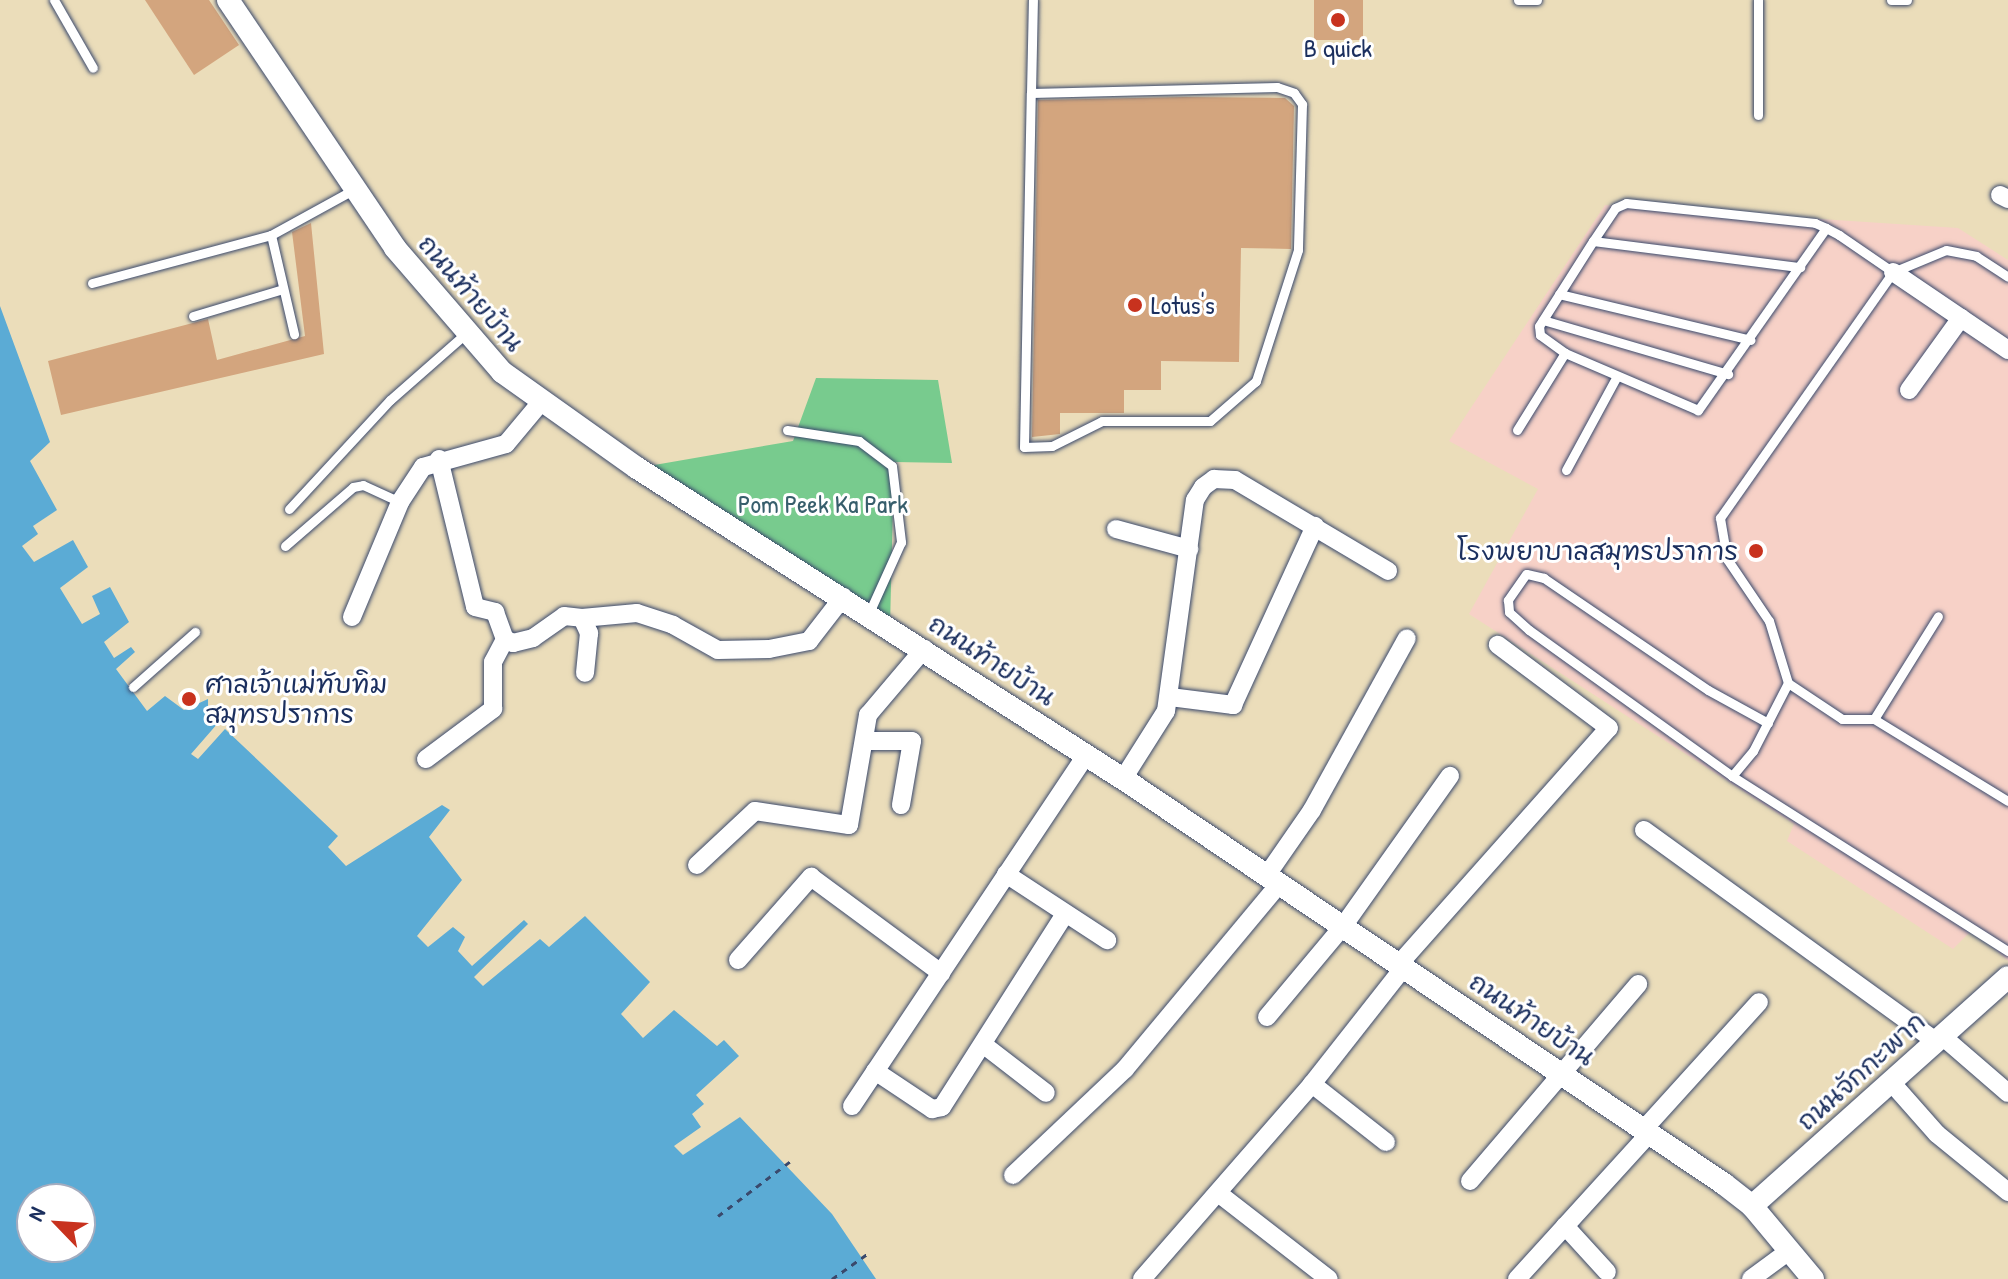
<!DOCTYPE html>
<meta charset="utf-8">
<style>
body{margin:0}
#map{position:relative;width:2008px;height:1279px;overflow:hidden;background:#ebddba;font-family:"Patrick Hand","Playpen Sans Thai",sans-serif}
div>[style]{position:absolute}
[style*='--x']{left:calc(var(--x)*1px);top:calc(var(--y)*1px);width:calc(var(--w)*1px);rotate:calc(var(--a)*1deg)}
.built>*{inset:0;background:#f7d1c7}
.green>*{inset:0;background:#78cb8e}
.water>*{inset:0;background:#5babd5}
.building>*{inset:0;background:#d3a57e;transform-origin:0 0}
.path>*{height:3px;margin-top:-1.5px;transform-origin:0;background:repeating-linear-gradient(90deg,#3a496c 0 6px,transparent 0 12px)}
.roads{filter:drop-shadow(0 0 2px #3a496c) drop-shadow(0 0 2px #3a496c)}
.service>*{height:9px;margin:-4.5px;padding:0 4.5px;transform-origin:4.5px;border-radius:4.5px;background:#fff}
.minor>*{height:18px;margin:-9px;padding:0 9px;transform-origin:9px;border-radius:9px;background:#fff}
.tertiary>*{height:22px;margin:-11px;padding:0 11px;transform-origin:11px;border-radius:11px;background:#fff}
.dots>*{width:22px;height:22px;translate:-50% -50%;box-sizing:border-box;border:4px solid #fff;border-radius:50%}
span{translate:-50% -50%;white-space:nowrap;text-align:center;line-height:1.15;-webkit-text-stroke:6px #fff;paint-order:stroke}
.poi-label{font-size:26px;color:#1b2f5e}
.left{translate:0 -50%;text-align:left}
.right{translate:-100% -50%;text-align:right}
.street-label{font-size:26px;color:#1b2f5e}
.park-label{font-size:26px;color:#375e6c}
.north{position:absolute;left:16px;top:1183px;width:80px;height:80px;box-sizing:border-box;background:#fff;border:2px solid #a4acbf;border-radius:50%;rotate:295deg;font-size:22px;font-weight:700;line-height:32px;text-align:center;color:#1b2f5e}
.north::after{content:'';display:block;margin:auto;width:28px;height:36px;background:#c8321e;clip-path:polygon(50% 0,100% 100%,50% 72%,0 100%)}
</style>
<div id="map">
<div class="built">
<div style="clip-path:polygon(1605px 205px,1958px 228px,2008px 260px,2008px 961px,1973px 929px,1953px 949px,1787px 841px,1794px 824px,1469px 614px,1538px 489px,1449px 441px)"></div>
</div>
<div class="green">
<div style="clip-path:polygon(816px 378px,938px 380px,952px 463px,894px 462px,890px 627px,637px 468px,793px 441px)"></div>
</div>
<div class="water">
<div style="clip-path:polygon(evenodd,0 306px,50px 442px,30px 461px,57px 510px,33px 526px,38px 534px,22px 546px,34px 562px,73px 540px,88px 567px,60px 588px,82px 624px,100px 614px,92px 596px,110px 587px,129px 622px,104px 642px,114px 658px,131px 647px,135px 652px,116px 669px,147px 711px,165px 696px,184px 710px,208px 699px,208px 714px,218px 723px,191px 754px,198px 759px,225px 729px,338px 836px,328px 847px,346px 866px,442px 805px,450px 810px,429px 837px,462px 880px,417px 936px,428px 947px,453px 927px,465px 937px,458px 951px,472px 966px,524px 920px,528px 924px,474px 977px,483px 986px,540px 939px,549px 947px,585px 916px,650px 982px,621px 1014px,643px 1038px,674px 1010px,717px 1046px,724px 1040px,739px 1056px,696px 1095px,704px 1104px,692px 1114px,701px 1127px,674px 1146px,683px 1155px,740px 1117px,832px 1214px,876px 1279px,0 1279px,0 306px,32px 1199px,80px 1199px,80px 1247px,32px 1247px,32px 1199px)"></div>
</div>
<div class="building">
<div style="clip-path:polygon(145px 0,209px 0,239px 45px,194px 75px)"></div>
<div style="left:1314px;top:0;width:49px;height:40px"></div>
<div style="clip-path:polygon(1184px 97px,1285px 98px,1294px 106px,1291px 249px,1241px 248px,1239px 362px,1161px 361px,1161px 390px,1124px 390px,1124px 413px,1060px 413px,1060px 434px,1032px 437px,1038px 100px)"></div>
<div style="clip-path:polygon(311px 223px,324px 354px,61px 415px,48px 361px,208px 319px,217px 360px,305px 336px,292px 232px)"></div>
</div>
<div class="path">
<div style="--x:718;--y:1216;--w:93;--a:-37.1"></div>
<div style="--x:832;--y:1279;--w:47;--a:-35.4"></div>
</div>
<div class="roads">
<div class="service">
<div style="--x:54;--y:0;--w:78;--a:60.2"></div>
<div style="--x:1518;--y:0;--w:19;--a:0"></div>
<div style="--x:1758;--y:0;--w:115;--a:90"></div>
<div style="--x:1891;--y:0;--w:16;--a:0"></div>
<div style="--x:1031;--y:93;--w:246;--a:-1.4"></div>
<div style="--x:1277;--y:87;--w:18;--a:19"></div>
<div style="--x:1294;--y:93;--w:14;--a:54"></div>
<div style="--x:1302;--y:104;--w:146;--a:91.6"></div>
<div style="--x:1298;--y:250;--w:138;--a:107.8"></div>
<div style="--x:1256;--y:381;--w:61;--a:139"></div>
<div style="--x:1210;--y:421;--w:108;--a:180"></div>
<div style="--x:1102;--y:421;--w:56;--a:153.4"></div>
<div style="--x:1052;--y:446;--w:28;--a:178"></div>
<div style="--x:1024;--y:447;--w:354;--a:-88.9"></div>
<div style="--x:1031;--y:93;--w:93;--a:-88.8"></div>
<div style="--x:1826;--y:228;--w:223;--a:125.1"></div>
<div style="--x:1698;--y:410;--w:145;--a:-156.8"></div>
<div style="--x:1565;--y:353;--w:31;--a:-144"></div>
<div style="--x:1540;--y:335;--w:9;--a:-96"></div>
<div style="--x:1539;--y:326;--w:101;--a:-57.6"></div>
<div style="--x:1593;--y:241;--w:40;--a:-56"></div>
<div style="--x:1615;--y:208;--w:12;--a:-24"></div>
<div style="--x:1626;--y:203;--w:190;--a:6"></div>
<div style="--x:1815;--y:223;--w:12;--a:24"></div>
<div style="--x:1826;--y:228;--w:15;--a:28"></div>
<div style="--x:1839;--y:235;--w:65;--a:34.4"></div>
<div style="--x:271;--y:235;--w:102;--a:76.9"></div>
<div style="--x:1593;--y:241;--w:209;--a:7.2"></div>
<div style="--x:92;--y:283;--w:185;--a:-15"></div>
<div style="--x:271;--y:235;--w:94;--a:-28.8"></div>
<div style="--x:1559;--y:294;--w:197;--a:13.5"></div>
<div style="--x:193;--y:316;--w:94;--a:-16.7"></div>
<div style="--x:1543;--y:320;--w:193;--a:16.3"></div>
<div style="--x:787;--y:430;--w:73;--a:8.7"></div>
<div style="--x:859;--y:441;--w:41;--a:37.1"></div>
<div style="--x:892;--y:466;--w:77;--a:83.2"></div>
<div style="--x:901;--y:542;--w:78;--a:114.3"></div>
<div style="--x:1517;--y:430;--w:91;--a:-58.1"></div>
<div style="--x:1566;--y:470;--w:107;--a:-61.5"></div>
<div style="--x:289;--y:509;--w:149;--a:-47.2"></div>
<div style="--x:390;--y:400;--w:100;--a:-41.3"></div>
<div style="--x:285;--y:546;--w:90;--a:-40.9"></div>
<div style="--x:353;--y:487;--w:10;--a:-11"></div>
<div style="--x:363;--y:485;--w:41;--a:24.7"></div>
<div style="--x:1788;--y:683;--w:65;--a:33.7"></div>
<div style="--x:1842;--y:719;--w:32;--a:0"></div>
<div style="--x:1874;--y:719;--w:157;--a:31.5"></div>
<div style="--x:133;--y:687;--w:83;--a:-41.6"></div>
<div style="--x:1874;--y:719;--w:121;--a:-58.1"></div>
<div style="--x:1768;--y:723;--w:68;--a:-151.2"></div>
<div style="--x:1708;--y:690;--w:199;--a:-145.7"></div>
<div style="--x:1544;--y:578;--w:18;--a:-167"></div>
<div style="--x:1526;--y:574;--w:32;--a:125"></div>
<div style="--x:1508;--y:600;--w:12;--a:85"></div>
<div style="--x:1509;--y:612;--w:27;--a:42"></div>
<div style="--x:1529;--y:630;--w:250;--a:35.7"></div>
<div style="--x:1732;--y:776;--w:327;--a:32.4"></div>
<div style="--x:1732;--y:776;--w:33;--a:-50"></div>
<div style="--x:1753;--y:751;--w:76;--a:-62.8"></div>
<div style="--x:1788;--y:683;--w:65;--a:-107"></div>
<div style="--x:1769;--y:621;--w:75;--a:-124.1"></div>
<div style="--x:1727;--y:559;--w:42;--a:-99.7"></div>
<div style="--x:1720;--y:518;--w:301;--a:-54.9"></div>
<div style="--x:1893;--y:272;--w:57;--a:-22.5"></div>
<div style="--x:1946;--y:250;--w:31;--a:11"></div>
<div style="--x:1976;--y:256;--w:38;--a:33"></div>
</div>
<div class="minor">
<div style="--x:2000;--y:195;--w:9;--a:27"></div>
<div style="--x:1893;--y:272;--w:139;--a:34.1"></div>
<div style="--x:1909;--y:390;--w:89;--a:-54.2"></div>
<div style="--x:439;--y:459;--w:152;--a:76.3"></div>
<div style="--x:475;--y:607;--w:21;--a:14"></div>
<div style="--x:495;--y:612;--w:29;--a:70"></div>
<div style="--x:505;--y:639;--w:9;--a:27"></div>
<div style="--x:513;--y:643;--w:21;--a:-14"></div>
<div style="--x:533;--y:638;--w:38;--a:-35"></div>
<div style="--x:564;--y:616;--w:18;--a:6"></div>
<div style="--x:582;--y:618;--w:17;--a:65"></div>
<div style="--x:589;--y:633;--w:40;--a:95.7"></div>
<div style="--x:1116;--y:529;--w:76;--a:15.3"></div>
<div style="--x:352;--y:617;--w:125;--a:-67.3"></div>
<div style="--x:400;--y:502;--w:42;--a:-56.7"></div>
<div style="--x:423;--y:467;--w:86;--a:-15.5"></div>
<div style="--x:506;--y:444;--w:56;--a:-50.1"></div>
<div style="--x:582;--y:618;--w:55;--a:-5.2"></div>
<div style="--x:637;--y:613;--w:38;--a:18"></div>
<div style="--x:673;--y:625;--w:51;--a:29.1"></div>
<div style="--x:718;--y:650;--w:51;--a:-1.1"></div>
<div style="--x:769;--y:649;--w:41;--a:-11.3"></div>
<div style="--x:809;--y:641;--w:56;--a:-52.3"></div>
<div style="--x:1170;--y:697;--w:64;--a:7.2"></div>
<div style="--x:1233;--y:705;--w:197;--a:-65.4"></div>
<div style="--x:864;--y:741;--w:48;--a:0"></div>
<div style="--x:912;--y:741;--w:65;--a:99.8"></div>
<div style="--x:426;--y:759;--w:84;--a:-36.7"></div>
<div style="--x:493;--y:709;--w:47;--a:-90"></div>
<div style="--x:493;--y:662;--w:26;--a:-62"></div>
<div style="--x:1123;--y:779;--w:80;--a:-57.7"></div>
<div style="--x:1166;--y:711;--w:213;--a:-82.2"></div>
<div style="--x:1195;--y:500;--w:15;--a:-58"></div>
<div style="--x:1203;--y:487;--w:14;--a:-36"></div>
<div style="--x:1214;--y:479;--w:21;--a:3"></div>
<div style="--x:1235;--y:480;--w:178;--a:30.7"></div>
<div style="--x:1644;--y:830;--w:360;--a:35.9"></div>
<div style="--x:697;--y:865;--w:79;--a:-43"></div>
<div style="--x:755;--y:811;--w:95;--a:8.5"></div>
<div style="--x:849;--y:825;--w:112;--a:-80.2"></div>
<div style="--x:868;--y:715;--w:87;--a:-49.7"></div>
<div style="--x:1006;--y:874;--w:121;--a:33.2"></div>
<div style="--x:1267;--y:875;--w:79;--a:-55.3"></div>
<div style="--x:1312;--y:810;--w:196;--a:-61.1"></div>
<div style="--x:738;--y:960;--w:111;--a:-48.7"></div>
<div style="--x:811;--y:877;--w:162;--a:36.4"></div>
<div style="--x:1400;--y:963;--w:314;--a:-48.4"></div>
<div style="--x:1609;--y:728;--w:139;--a:-143.2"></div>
<div style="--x:1267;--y:1017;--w:120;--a:-50.1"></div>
<div style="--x:1344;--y:925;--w:183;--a:-54.6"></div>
<div style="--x:1942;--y:1036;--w:87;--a:40.8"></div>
<div style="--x:984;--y:1045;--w:78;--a:37.7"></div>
<div style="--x:875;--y:1071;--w:69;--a:33.7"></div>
<div style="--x:932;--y:1109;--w:10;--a:-11"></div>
<div style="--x:942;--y:1107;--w:229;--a:-57.5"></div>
<div style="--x:1891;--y:1082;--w:69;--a:48.5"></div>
<div style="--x:1937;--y:1134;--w:92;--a:39.2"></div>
<div style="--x:1312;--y:1084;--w:94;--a:38.1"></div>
<div style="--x:852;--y:1106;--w:422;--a:-56.3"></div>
<div style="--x:1644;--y:1129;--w:171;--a:-47.8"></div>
<div style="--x:1013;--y:1175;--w:154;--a:-43.4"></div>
<div style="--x:1125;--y:1069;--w:242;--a:-50.2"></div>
<div style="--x:1470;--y:1181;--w:259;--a:-49.5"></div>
<div style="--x:1218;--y:1193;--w:140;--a:37.8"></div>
<div style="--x:1565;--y:1226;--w:62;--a:47.6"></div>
<div style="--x:1142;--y:1279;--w:259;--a:-48.9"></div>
<div style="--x:1312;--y:1084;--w:150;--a:-51.8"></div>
<div style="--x:1517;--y:1279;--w:197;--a:-47.7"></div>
<div style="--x:1751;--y:1279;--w:47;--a:-36.4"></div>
</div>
<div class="tertiary">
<div style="--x:228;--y:0;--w:299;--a:56"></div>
<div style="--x:395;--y:248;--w:164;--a:49.2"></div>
<div style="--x:502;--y:372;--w:166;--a:35.4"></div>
<div style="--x:637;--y:468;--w:586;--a:32.61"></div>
<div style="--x:1131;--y:784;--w:715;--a:34"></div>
<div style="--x:1724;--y:1184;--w:36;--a:38"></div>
<div style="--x:1752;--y:1206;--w:95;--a:50.1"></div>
<div style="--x:1752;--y:1206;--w:343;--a:-41.8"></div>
</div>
</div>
<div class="dots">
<div style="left:1338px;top:20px;background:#c8321e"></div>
<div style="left:1135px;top:305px;background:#c8321e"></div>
<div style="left:1756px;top:551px;background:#c8321e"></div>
<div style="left:189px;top:699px;background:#c8321e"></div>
</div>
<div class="poi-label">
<span style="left:1338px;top:48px">B quick</span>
<span class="left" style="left:1151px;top:305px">Lotus's</span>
<span class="right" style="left:1738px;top:551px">โรงพยาบาลสมุทรปราการ</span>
<span class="left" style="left:205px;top:699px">ศาลเจ้าแม่ทับทิม<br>สมุทรปราการ</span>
</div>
<div class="street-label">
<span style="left:471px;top:293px;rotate:49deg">ถนนท้ายบ้าน</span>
<span style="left:992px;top:660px;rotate:33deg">ถนนท้ายบ้าน</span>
<span style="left:1532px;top:1019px;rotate:34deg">ถนนท้ายบ้าน</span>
<span style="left:1861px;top:1071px;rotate:-42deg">ถนนจักกะพาก</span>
</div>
<div class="park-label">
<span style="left:823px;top:504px">Pom Peek Ka Park</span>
</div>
<div class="north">N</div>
</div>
